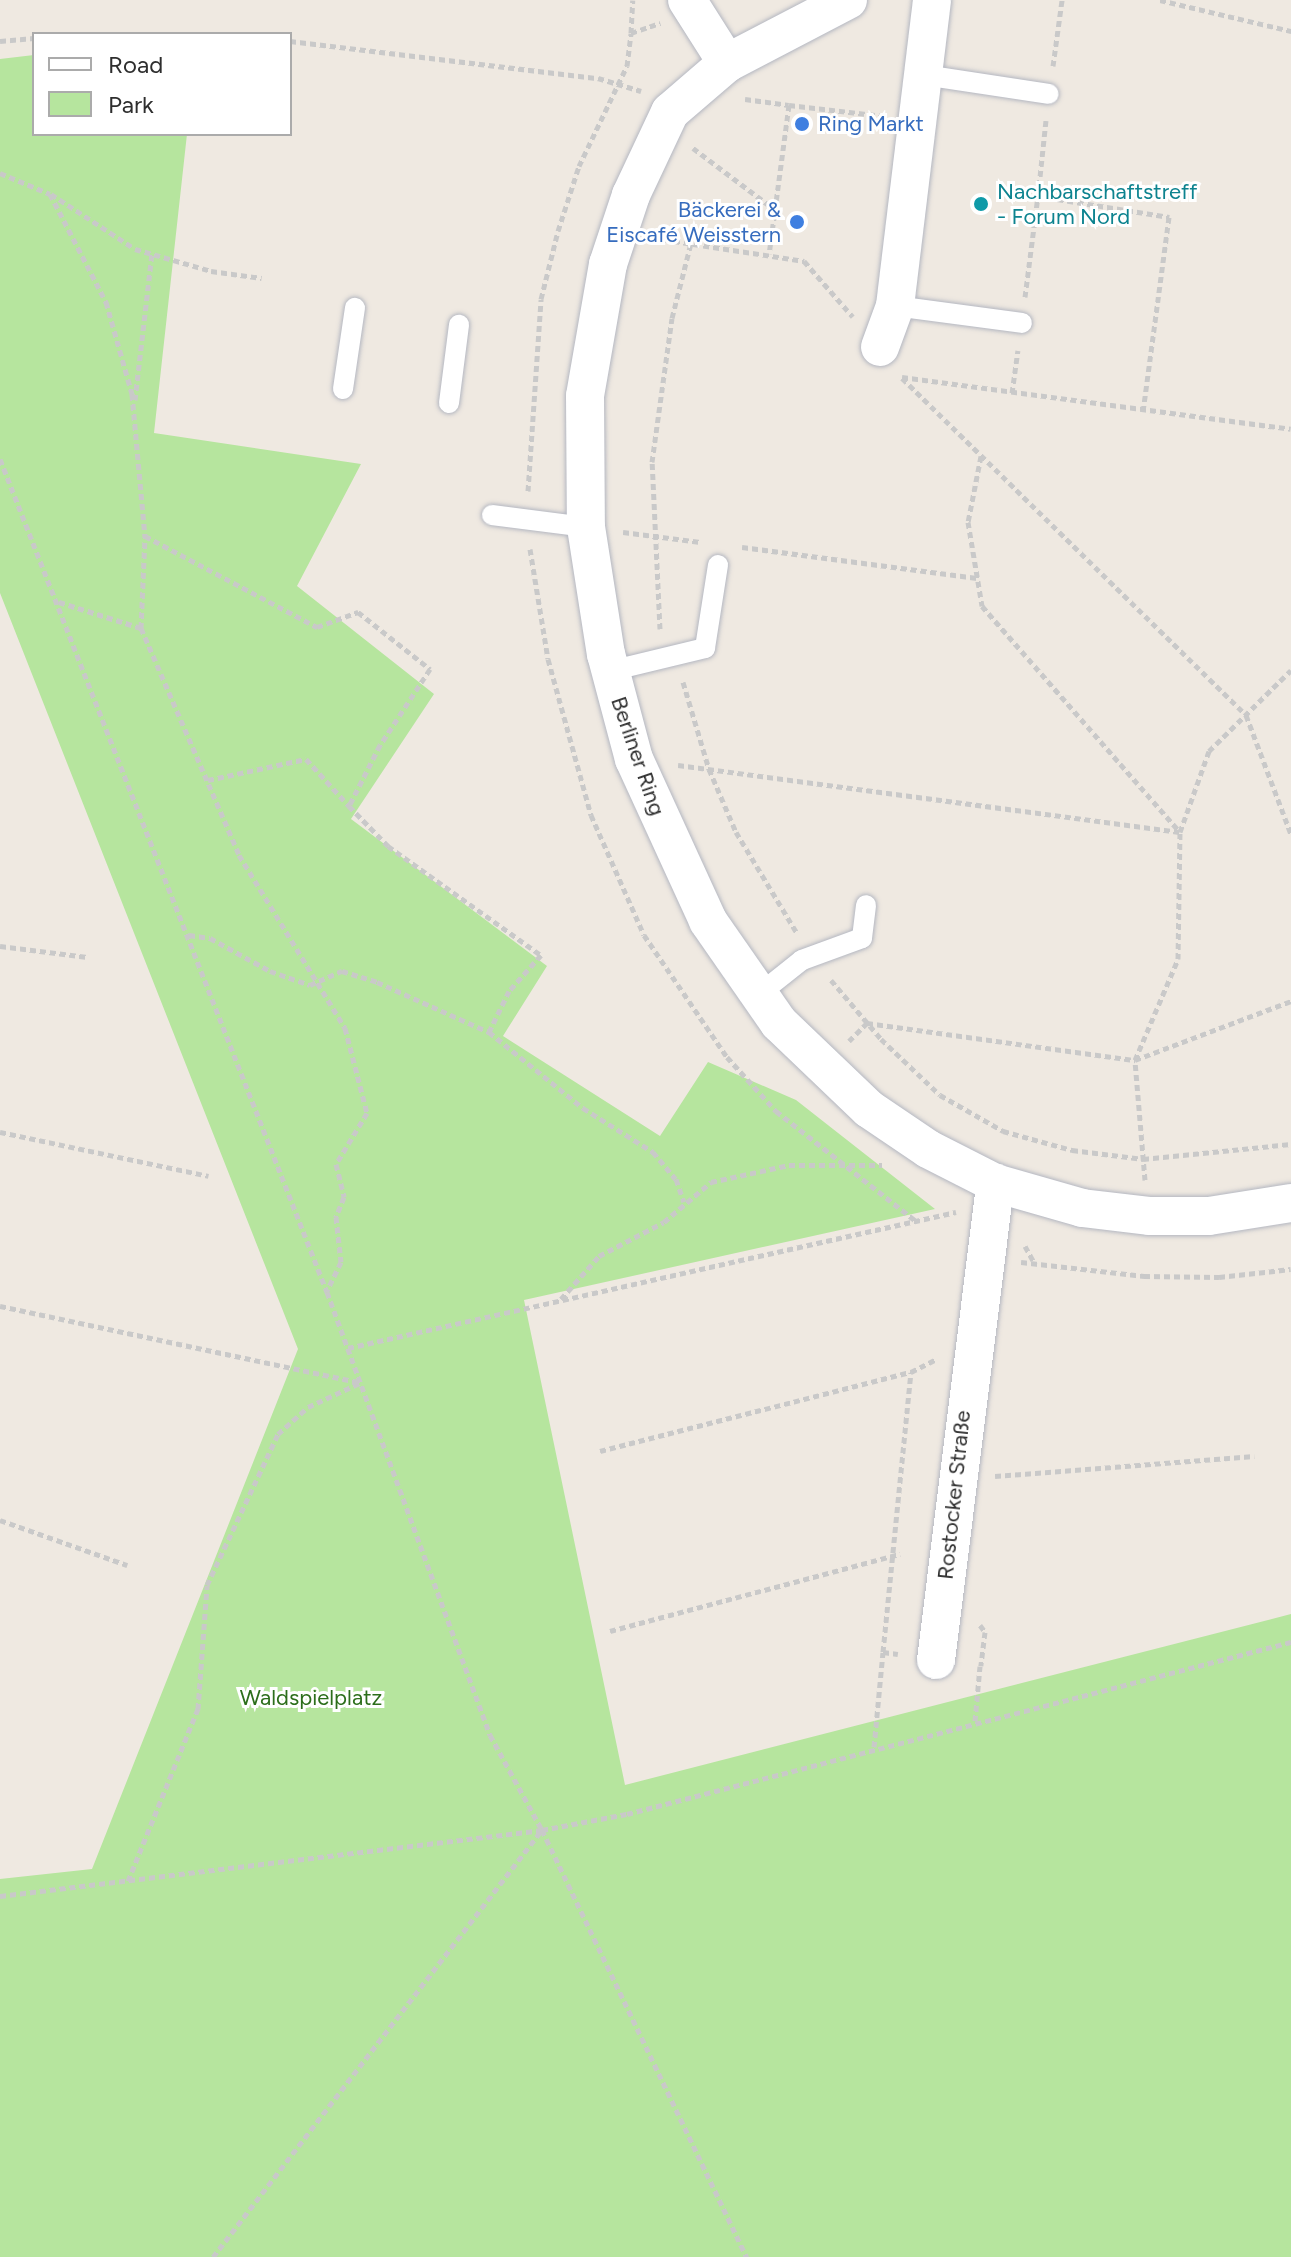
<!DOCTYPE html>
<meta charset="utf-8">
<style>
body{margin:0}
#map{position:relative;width:1291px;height:2257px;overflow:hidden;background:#efe9e1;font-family:Figtree,sans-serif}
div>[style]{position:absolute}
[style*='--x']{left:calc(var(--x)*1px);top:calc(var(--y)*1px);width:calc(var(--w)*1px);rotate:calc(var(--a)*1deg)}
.green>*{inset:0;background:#b6e59e}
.path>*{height:5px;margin-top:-2.5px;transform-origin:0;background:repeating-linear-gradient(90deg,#c9c9c9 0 6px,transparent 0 10px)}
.roads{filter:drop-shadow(0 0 2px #b4b7c1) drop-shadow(0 0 2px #b4b7c1)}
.lane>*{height:20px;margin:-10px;padding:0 10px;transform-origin:10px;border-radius:10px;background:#fff}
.street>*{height:38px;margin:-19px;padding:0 19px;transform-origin:19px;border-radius:19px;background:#fff}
.dots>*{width:22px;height:22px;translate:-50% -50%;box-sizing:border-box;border:4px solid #fff;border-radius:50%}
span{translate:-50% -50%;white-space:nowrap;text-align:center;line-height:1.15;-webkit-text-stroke:6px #fff;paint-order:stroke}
.shop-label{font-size:22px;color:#366cbe}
.left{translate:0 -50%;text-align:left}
.right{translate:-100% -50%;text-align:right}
.culture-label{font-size:22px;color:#0d838f}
.street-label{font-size:22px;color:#2e2e2e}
.park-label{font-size:22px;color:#2c6e1b}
.legend{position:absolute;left:32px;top:32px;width:260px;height:104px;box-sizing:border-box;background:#fff;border:2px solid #ababab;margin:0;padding:10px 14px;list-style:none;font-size:24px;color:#2e2e2e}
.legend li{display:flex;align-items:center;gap:16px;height:40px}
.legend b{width:40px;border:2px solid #ababab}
</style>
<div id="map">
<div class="green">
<div style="clip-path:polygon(34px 55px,34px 134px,187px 134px,154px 433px,361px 464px,297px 586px,434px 694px,351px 819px,547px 966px,503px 1036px,660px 1136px,708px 1062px,796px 1100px,935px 1209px,524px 1300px,625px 1785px,1291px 1614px,1291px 2257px,0 2257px,0 1879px,92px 1869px,298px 1349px,0 593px,0 59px)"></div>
</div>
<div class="path">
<div style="--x:1160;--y:0;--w:135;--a:13.3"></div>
<div style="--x:631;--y:33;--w:33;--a:-87"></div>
<div style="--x:0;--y:41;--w:34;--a:-5"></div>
<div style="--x:290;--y:41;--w:310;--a:6.9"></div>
<div style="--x:598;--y:78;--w:45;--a:16.8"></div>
<div style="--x:1053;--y:66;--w:67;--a:-82.2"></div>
<div style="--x:745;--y:99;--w:44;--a:7.8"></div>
<div style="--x:789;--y:105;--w:150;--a:97.6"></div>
<div style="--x:789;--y:105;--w:95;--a:6.7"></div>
<div style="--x:693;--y:148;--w:101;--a:37"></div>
<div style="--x:0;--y:173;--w:54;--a:22.8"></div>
<div style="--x:50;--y:194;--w:122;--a:62.6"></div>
<div style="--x:106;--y:302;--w:96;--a:74.2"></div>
<div style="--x:132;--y:394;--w:143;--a:84.8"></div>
<div style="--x:145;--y:536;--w:195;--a:27.9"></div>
<div style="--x:317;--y:627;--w:44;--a:-20.1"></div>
<div style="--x:358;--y:612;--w:92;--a:38.4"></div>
<div style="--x:430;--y:669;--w:91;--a:123.3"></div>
<div style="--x:380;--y:745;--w:68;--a:116.9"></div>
<div style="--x:349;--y:806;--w:56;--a:45.7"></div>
<div style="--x:388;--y:846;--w:188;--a:35.5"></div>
<div style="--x:541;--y:955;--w:48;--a:131.6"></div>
<div style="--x:509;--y:991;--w:46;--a:116"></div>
<div style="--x:489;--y:1032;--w:121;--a:39"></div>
<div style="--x:583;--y:1108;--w:83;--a:32.2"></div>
<div style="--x:653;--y:1152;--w:35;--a:50"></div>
<div style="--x:676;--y:1179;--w:24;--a:71"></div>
<div style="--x:51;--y:194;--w:100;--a:33.2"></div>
<div style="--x:135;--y:249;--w:79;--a:16.1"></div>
<div style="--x:211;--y:271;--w:51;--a:7.8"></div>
<div style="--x:1038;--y:196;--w:76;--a:-84"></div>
<div style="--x:654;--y:238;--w:152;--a:8.7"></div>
<div style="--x:804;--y:261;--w:74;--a:48.8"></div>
<div style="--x:1025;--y:297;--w:102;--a:-82.7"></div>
<div style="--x:1038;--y:196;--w:133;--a:9.1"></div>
<div style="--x:1169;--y:217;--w:197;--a:97.6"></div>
<div style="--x:902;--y:377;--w:392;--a:7.6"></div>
<div style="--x:902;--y:378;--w:482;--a:44.4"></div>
<div style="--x:1246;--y:715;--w:127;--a:69.3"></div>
<div style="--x:1012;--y:393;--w:43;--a:-82.1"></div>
<div style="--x:135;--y:400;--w:147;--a:-83.4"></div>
<div style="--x:981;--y:456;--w:67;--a:101.1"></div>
<div style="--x:968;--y:522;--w:85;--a:80.5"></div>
<div style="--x:982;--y:606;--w:299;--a:48.8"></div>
<div style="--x:0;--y:459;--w:895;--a:68.57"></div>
<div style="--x:327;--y:1292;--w:472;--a:69.8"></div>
<div style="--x:490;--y:1735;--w:108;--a:61.3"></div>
<div style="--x:542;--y:1830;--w:474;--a:64.4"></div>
<div style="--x:528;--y:491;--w:192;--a:-86.1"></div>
<div style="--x:541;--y:299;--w:70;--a:-76"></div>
<div style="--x:558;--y:231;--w:68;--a:-72.1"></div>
<div style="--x:579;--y:166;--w:111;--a:-64.4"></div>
<div style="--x:627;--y:66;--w:33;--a:-83"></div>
<div style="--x:631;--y:33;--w:31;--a:-19"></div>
<div style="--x:623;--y:532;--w:78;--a:7.4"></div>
<div style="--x:742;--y:547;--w:237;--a:7.5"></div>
<div style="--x:530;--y:549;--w:111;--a:80.7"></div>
<div style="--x:548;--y:659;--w:162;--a:74.6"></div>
<div style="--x:591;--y:815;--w:131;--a:66.2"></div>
<div style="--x:644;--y:935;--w:148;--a:55.8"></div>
<div style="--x:727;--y:1057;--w:73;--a:47.8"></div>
<div style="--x:776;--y:1111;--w:178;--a:38.2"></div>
<div style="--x:59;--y:602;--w:86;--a:17.6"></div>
<div style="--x:141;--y:628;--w:247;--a:66.6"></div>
<div style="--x:239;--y:855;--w:203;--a:58.5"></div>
<div style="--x:345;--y:1028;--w:88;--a:75.5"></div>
<div style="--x:367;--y:1113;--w:60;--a:121.3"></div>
<div style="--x:336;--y:1164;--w:34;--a:76"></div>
<div style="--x:344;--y:1197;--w:22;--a:112"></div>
<div style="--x:336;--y:1217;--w:45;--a:83.7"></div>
<div style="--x:341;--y:1262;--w:32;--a:116"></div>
<div style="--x:141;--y:628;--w:92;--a:-87.5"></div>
<div style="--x:660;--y:629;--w:167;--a:-92.7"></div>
<div style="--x:652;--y:462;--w:145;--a:-82.1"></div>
<div style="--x:672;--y:318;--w:77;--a:-75.8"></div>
<div style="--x:683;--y:682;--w:91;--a:73.4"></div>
<div style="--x:709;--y:769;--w:69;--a:66.8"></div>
<div style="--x:736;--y:832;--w:118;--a:58.9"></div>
<div style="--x:678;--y:765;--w:506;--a:7.6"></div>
<div style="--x:208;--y:780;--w:100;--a:-12.1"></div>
<div style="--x:306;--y:759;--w:64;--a:47.5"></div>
<div style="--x:189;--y:935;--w:21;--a:8"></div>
<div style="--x:210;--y:938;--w:68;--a:28.8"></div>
<div style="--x:270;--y:971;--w:42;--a:19.3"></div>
<div style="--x:310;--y:985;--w:35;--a:-24"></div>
<div style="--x:342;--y:971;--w:37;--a:17"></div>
<div style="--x:377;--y:982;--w:123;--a:24.1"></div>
<div style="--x:0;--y:946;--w:88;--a:7.2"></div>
<div style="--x:831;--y:980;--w:77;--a:49.7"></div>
<div style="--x:881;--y:1039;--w:81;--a:43.5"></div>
<div style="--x:940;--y:1095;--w:73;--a:29.7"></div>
<div style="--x:1003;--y:1131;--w:72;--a:15.4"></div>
<div style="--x:1072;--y:1150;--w:72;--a:7.2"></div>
<div style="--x:1143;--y:1159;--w:149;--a:-5.8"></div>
<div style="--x:849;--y:1041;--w:25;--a:-45"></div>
<div style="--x:867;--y:1023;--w:271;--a:7.9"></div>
<div style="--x:1135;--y:1060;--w:167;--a:-20.7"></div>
<div style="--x:0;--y:1132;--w:213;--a:11.9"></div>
<div style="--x:1145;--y:1180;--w:120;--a:-94.8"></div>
<div style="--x:1135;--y:1060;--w:110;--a:-66.9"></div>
<div style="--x:1178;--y:959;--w:127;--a:-89.1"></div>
<div style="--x:1180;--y:832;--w:86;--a:-70.3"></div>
<div style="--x:1209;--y:751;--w:115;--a:-44.6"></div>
<div style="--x:1025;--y:1246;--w:21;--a:61"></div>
<div style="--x:1021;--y:1262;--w:124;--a:6.5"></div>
<div style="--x:1144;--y:1276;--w:75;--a:0.8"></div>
<div style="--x:1219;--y:1277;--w:72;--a:-6.3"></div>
<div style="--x:561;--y:1299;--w:57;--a:-48.5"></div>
<div style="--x:599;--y:1256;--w:73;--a:-27.6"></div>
<div style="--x:664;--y:1222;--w:62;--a:-40.4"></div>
<div style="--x:711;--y:1182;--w:80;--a:-12.3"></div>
<div style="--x:789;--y:1165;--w:93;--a:0"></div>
<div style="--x:0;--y:1306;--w:367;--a:12"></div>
<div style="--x:348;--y:1348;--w:623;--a:-12.61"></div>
<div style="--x:600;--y:1451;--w:321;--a:-14.3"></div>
<div style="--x:995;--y:1476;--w:260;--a:-4.4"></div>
<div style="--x:0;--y:1520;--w:135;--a:19.5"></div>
<div style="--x:980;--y:1625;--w:9;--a:54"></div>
<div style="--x:985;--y:1632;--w:34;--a:97"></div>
<div style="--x:610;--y:1631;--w:300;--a:-14.9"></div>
<div style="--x:883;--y:1652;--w:281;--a:-84.3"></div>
<div style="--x:911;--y:1372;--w:27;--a:-27"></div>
<div style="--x:975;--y:1721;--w:55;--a:-84.8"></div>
<div style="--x:874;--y:1747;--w:95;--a:-84.6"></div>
<div style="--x:883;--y:1652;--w:15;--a:8"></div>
<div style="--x:128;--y:1881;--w:186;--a:-67.9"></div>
<div style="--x:198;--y:1709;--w:124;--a:-85.8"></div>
<div style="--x:207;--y:1585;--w:167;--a:-64.8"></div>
<div style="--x:278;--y:1434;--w:40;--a:-42"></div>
<div style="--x:308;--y:1407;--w:57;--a:-24.8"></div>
<div style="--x:0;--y:1896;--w:546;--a:-6.94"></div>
<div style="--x:542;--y:1830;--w:86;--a:-10.7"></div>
<div style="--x:627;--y:1814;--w:686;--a:-14.52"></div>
<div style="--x:213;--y:2257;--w:538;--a:-52.41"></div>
</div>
<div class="roads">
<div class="lane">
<div style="--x:924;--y:75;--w:126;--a:8.6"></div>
<div style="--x:895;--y:306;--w:128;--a:7.6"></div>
<div style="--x:343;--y:389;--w:82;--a:-81.6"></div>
<div style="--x:449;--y:403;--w:79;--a:-82.7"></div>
<div style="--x:492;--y:515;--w:95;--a:7.3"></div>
<div style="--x:610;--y:671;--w:98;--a:-13.6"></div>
<div style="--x:705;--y:648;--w:84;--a:-81.1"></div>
<div style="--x:758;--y:995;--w:56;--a:-38.5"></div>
<div style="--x:802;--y:960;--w:64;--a:-20.1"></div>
<div style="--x:862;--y:938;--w:33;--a:-83"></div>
</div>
<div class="street">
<div style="--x:687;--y:0;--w:75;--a:57.6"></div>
<div style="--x:848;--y:0;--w:136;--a:152.5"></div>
<div style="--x:727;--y:63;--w:75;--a:139.3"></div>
<div style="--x:670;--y:112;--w:92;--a:115.2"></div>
<div style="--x:631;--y:195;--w:73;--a:108.4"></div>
<div style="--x:608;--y:264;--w:134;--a:99.9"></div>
<div style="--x:585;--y:396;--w:131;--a:89.6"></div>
<div style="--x:586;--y:527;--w:129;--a:81.1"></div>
<div style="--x:606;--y:654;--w:109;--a:75.1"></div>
<div style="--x:634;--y:759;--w:178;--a:65.4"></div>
<div style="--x:708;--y:921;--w:124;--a:55.2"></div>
<div style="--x:779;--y:1023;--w:124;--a:43.7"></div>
<div style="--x:869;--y:1109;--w:71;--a:34.1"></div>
<div style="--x:928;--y:1149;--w:75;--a:26.9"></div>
<div style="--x:995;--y:1183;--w:91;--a:16"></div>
<div style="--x:1082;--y:1208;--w:67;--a:6.8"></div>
<div style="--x:1149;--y:1216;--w:60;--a:0"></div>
<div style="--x:1209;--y:1216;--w:83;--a:-9"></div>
<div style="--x:880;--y:347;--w:44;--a:-69.9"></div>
<div style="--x:895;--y:306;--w:308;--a:-83.1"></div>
<div style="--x:936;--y:1660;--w:481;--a:-82.9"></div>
</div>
</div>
<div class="dots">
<div style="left:802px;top:124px;background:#3f7fe0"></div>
<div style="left:981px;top:204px;background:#0f9aa8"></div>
<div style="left:797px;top:222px;background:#3f7fe0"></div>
</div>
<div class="shop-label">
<span class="left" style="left:818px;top:124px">Ring Markt</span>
<span class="right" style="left:781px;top:222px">Bäckerei &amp;<br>Eiscafé Weisstern</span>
</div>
<div class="culture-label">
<span class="left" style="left:997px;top:204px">Nachbarschaftstreff<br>- Forum Nord</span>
</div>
<div class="street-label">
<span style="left:638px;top:756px;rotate:71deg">Berliner Ring</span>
<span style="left:954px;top:1495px;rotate:-84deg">Rostocker Straße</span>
</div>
<div class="park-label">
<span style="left:311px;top:1698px">Waldspielplatz</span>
</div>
<ul class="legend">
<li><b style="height:10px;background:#fff"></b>Road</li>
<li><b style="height:22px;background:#b6e59e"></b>Park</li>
</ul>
</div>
